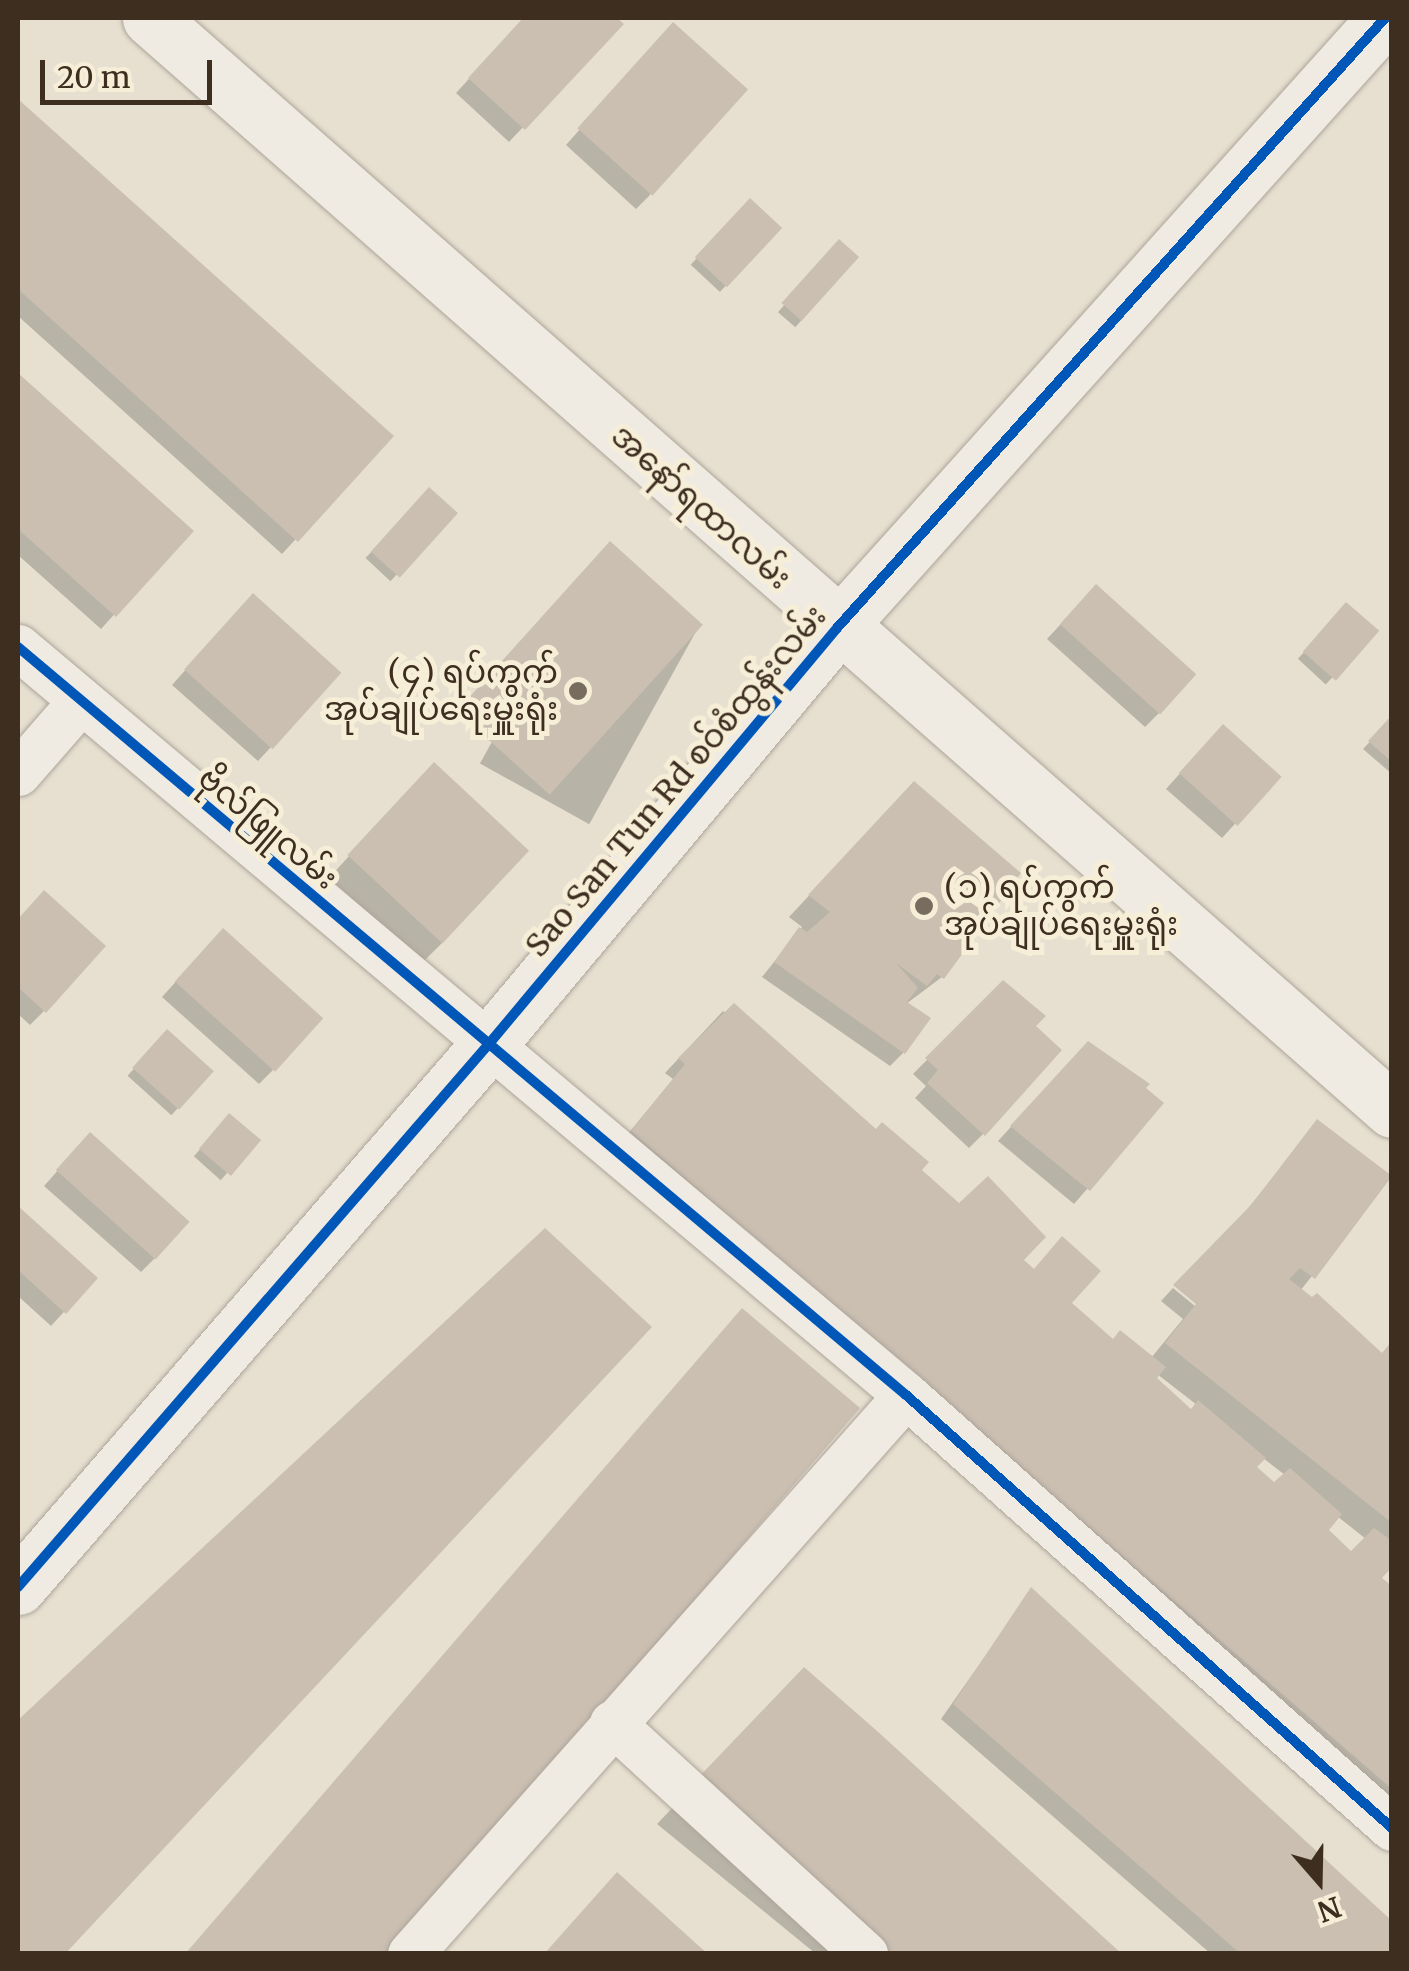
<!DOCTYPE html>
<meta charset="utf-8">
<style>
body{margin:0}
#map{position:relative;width:1409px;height:1971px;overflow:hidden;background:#e7e0d1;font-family:Merriweather,"Noto Sans Myanmar",serif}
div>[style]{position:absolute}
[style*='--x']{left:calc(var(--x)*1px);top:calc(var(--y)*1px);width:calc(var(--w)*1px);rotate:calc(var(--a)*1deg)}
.shadow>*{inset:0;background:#0003;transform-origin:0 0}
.building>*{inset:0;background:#cbbfb2;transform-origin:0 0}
.roads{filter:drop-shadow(0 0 2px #ada599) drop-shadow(0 0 2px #ada599)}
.minor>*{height:45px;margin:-22.5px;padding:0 22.5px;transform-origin:22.5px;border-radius:22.5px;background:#efebe3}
.tertiary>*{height:55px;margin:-27.5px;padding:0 27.5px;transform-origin:27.5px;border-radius:27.5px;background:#efebe3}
.secondary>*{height:55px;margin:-27.5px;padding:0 27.5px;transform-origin:27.5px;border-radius:27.5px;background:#efebe3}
.cycleway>*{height:10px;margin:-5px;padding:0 5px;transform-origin:5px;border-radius:5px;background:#0057b8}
.dots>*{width:28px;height:28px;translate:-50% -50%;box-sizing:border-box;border:5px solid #f7eed8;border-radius:50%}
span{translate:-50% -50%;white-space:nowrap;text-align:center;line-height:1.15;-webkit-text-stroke:10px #f7eed8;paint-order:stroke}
.street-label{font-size:32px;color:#3d2e20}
.poi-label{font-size:32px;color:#3d2e20}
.right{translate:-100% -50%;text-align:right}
.left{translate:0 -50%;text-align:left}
.frame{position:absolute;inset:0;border:20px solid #3d2e20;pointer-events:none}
.north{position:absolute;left:1269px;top:1831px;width:100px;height:100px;-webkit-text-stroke:8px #f7eed8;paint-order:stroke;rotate:160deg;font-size:28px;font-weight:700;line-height:40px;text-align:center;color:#3d2e20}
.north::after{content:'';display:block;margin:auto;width:35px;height:45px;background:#3d2e20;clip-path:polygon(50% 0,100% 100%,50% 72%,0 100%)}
.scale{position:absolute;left:40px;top:60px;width:172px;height:45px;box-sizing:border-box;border:5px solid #3d2e20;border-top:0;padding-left:12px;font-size:30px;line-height:35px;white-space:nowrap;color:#3d2e20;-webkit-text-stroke:8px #f7eed8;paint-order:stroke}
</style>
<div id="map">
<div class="shadow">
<div style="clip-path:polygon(525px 18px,613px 18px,620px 24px,509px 142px,456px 93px)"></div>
<div style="clip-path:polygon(659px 40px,650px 195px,636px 209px,566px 145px)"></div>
<div style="clip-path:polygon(18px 102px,390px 437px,282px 554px,18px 316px)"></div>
<div style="left:750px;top:201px;width:40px;height:87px;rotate:43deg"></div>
<div style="left:839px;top:242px;width:23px;height:93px;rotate:41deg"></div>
<div style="clip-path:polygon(18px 377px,190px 531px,101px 629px,18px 555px)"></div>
<div style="left:429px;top:490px;width:34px;height:93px;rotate:43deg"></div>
<div style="left:590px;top:565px;width:125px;height:227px;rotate:29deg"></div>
<div style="clip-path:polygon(1082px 601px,1159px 713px,1145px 727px,1047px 639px)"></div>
<div style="left:1347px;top:606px;width:38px;height:72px;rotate:43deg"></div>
<div style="clip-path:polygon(239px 610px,271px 747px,258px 761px,172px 685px)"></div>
<div style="clip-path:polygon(1392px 718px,1392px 774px,1363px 749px)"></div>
<div style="clip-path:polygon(1209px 741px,1278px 777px,1222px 838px,1166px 789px)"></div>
<div style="clip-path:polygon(413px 786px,443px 942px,423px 962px,329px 878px)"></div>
<div style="clip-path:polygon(894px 805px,996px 909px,942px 977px,906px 1004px,904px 1052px,890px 1066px,762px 977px,802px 927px,789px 917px)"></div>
<div style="clip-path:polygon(44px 894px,44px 1011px,30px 1025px,18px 1014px,18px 921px)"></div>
<div style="clip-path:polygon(209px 945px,273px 1070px,259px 1084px,162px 997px)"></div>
<div style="clip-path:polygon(1003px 983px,1032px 1026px,983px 1134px,969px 1148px,915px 1098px,926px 1086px,913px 1074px)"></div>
<div style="clip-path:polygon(evenodd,723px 1011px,1112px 1341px,1151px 1358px,1183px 1319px,1161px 1301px,1173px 1288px,1196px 1307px,1238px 1221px,1317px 1122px,1390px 1178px,1300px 1291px,1380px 1355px,1392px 1344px,1392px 1564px,1378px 1578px,1392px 1589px,1392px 1815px,618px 1146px,673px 1079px,665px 1073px,723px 1011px,1157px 1374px,1197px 1405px,1190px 1412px,1154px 1379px,1157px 1374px,723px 1011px,1263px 1458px,1285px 1475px,1274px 1486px,1253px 1468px,1263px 1458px,723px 1011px,1337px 1516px,1366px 1539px,1351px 1554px,1325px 1531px,1337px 1516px)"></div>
<div style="left:167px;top:1032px;width:59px;height:59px;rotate:42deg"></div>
<div style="clip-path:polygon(1074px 1058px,1161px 1104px,1074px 1204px,998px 1141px)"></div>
<div style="left:230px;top:1116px;width:36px;height:54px;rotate:42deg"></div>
<div style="clip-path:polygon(77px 1149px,155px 1258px,141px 1272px,44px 1186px)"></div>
<div style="clip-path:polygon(18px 1209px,95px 1278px,51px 1326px,18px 1296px)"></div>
<div style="clip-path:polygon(545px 1231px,61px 1954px,18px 1954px,18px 1723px)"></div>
<div style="clip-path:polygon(1031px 1591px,1392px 1954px,1211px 1954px,941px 1719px)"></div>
<div style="clip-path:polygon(784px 1691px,1118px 1954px,816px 1954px,657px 1824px)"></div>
</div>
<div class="building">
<div style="clip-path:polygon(523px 18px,617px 18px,624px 24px,525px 130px,468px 78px)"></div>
<div style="left:673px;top:22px;width:101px;height:143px;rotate:42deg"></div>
<div style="clip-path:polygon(18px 99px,394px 436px,298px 542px,18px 289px)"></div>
<div style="left:750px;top:198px;width:44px;height:81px;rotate:43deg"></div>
<div style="left:839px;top:239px;width:27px;height:86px;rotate:42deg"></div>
<div style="clip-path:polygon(18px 373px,194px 531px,116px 617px,18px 529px)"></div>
<div style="left:429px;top:487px;width:39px;height:87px;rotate:42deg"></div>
<div style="left:610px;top:541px;width:125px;height:229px;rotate:42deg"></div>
<div style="left:1096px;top:584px;width:135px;height:54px;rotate:42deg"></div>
<div style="left:253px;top:593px;width:119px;height:103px;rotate:42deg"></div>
<div style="left:1346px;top:602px;width:44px;height:66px;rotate:41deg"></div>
<div style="clip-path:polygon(1392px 715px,1392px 762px,1368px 741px)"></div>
<div style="left:1223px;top:724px;width:79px;height:66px;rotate:42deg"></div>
<div style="left:434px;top:762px;width:130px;height:127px;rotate:43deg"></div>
<div style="clip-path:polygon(914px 781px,1021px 873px,944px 979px,937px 974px,927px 986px,896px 963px,918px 988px,907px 1002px,931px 1018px,905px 1054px,774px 962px,799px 927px,807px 932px,830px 912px,808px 895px)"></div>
<div style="clip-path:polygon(44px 890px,106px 946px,46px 1013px,18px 987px,18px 919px)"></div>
<div style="left:223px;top:928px;width:135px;height:72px;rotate:42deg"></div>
<div style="clip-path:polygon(1003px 980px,1046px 1016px,1036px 1026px,1062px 1050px,985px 1136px,927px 1083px,938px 1070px,925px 1058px)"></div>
<div style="clip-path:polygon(734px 1003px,876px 1129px,882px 1122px,929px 1162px,922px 1170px,959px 1203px,988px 1176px,1046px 1237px,1024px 1260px,1034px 1269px,1062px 1236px,1101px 1271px,1072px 1303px,1113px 1339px,1120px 1330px,1166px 1367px,1157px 1378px,1191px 1409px,1198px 1400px,1266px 1458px,1257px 1467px,1274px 1482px,1290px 1468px,1342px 1514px,1329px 1530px,1351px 1551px,1374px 1528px,1392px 1541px,1392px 1567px,1382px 1578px,1392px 1586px,1392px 1789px,631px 1131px,685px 1064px,678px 1058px)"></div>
<div style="left:167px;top:1029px;width:63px;height:52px;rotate:42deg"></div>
<div style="clip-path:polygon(1088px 1041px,1150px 1084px,1146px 1088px,1164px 1103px,1090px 1191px,1010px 1126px)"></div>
<div style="left:229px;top:1113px;width:42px;height:47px;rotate:40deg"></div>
<div style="clip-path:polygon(1317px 1119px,1392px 1176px,1315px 1279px,1300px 1268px,1289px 1279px,1312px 1297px,1317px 1293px,1382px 1353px,1392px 1341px,1392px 1523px,1165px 1343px,1196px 1304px,1173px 1285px,1252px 1204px)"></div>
<div style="left:90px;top:1132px;width:134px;height:51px;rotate:42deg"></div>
<div style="clip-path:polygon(18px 1206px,98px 1278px,66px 1314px,18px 1270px)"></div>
<div style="clip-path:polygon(545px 1228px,652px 1327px,65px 1954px,18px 1954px,18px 1720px)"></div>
<div style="clip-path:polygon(742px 1308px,860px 1408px,390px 1954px,185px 1954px)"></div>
<div style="clip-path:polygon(1031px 1587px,1392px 1921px,1392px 1954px,1241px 1954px,953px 1704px)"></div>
<div style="clip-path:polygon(804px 1667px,877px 1731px,1122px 1954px,862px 1954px,675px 1802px)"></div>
<div style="clip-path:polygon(617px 1872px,700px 1947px,708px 1954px,544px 1954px)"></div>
</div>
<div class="roads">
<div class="minor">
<div style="--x:18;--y:647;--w:1161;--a:40.11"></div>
<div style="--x:906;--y:1395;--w:651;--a:41.7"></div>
<div style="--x:18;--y:773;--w:94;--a:-48.9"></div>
<div style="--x:612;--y:1723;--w:343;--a:42.4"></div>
<div style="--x:410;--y:1954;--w:747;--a:-48.42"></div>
</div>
<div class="tertiary">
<div style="--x:18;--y:1587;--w:717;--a:-49.07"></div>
<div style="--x:488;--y:1045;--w:544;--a:-50.07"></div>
<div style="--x:837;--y:628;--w:820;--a:-48.06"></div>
</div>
<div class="secondary">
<div style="--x:150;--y:18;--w:1654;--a:41.32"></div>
</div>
</div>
<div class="cycleway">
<div style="--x:18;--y:647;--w:1161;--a:40.11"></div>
<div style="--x:906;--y:1395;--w:651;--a:41.7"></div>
<div style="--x:18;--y:1587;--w:717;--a:-49.07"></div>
<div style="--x:488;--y:1045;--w:544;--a:-50.07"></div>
<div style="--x:837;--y:628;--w:820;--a:-48.06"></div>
</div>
<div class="dots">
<div style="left:578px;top:691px;background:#786c5e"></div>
<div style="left:924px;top:906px;background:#786c5e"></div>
</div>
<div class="street-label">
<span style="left:701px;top:507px;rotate:42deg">အနော်ရထာလမ်း</span>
<span style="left:676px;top:781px;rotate:-50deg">Sao San Tun Rd စဝ်စံထွန်းလမ်း</span>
<span style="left:268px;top:828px;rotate:40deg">ဗိုလ်ဖြူလမ်း</span>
</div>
<div class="poi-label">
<span class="right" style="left:558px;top:691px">(၄) ရပ်ကွက်<br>အုပ်ချုပ်ရေးမှူးရုံး</span>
<span class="left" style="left:944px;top:906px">(၁) ရပ်ကွက်<br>အုပ်ချုပ်ရေးမှူးရုံး</span>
</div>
<div class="frame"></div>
<div class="north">N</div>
<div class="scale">20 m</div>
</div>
